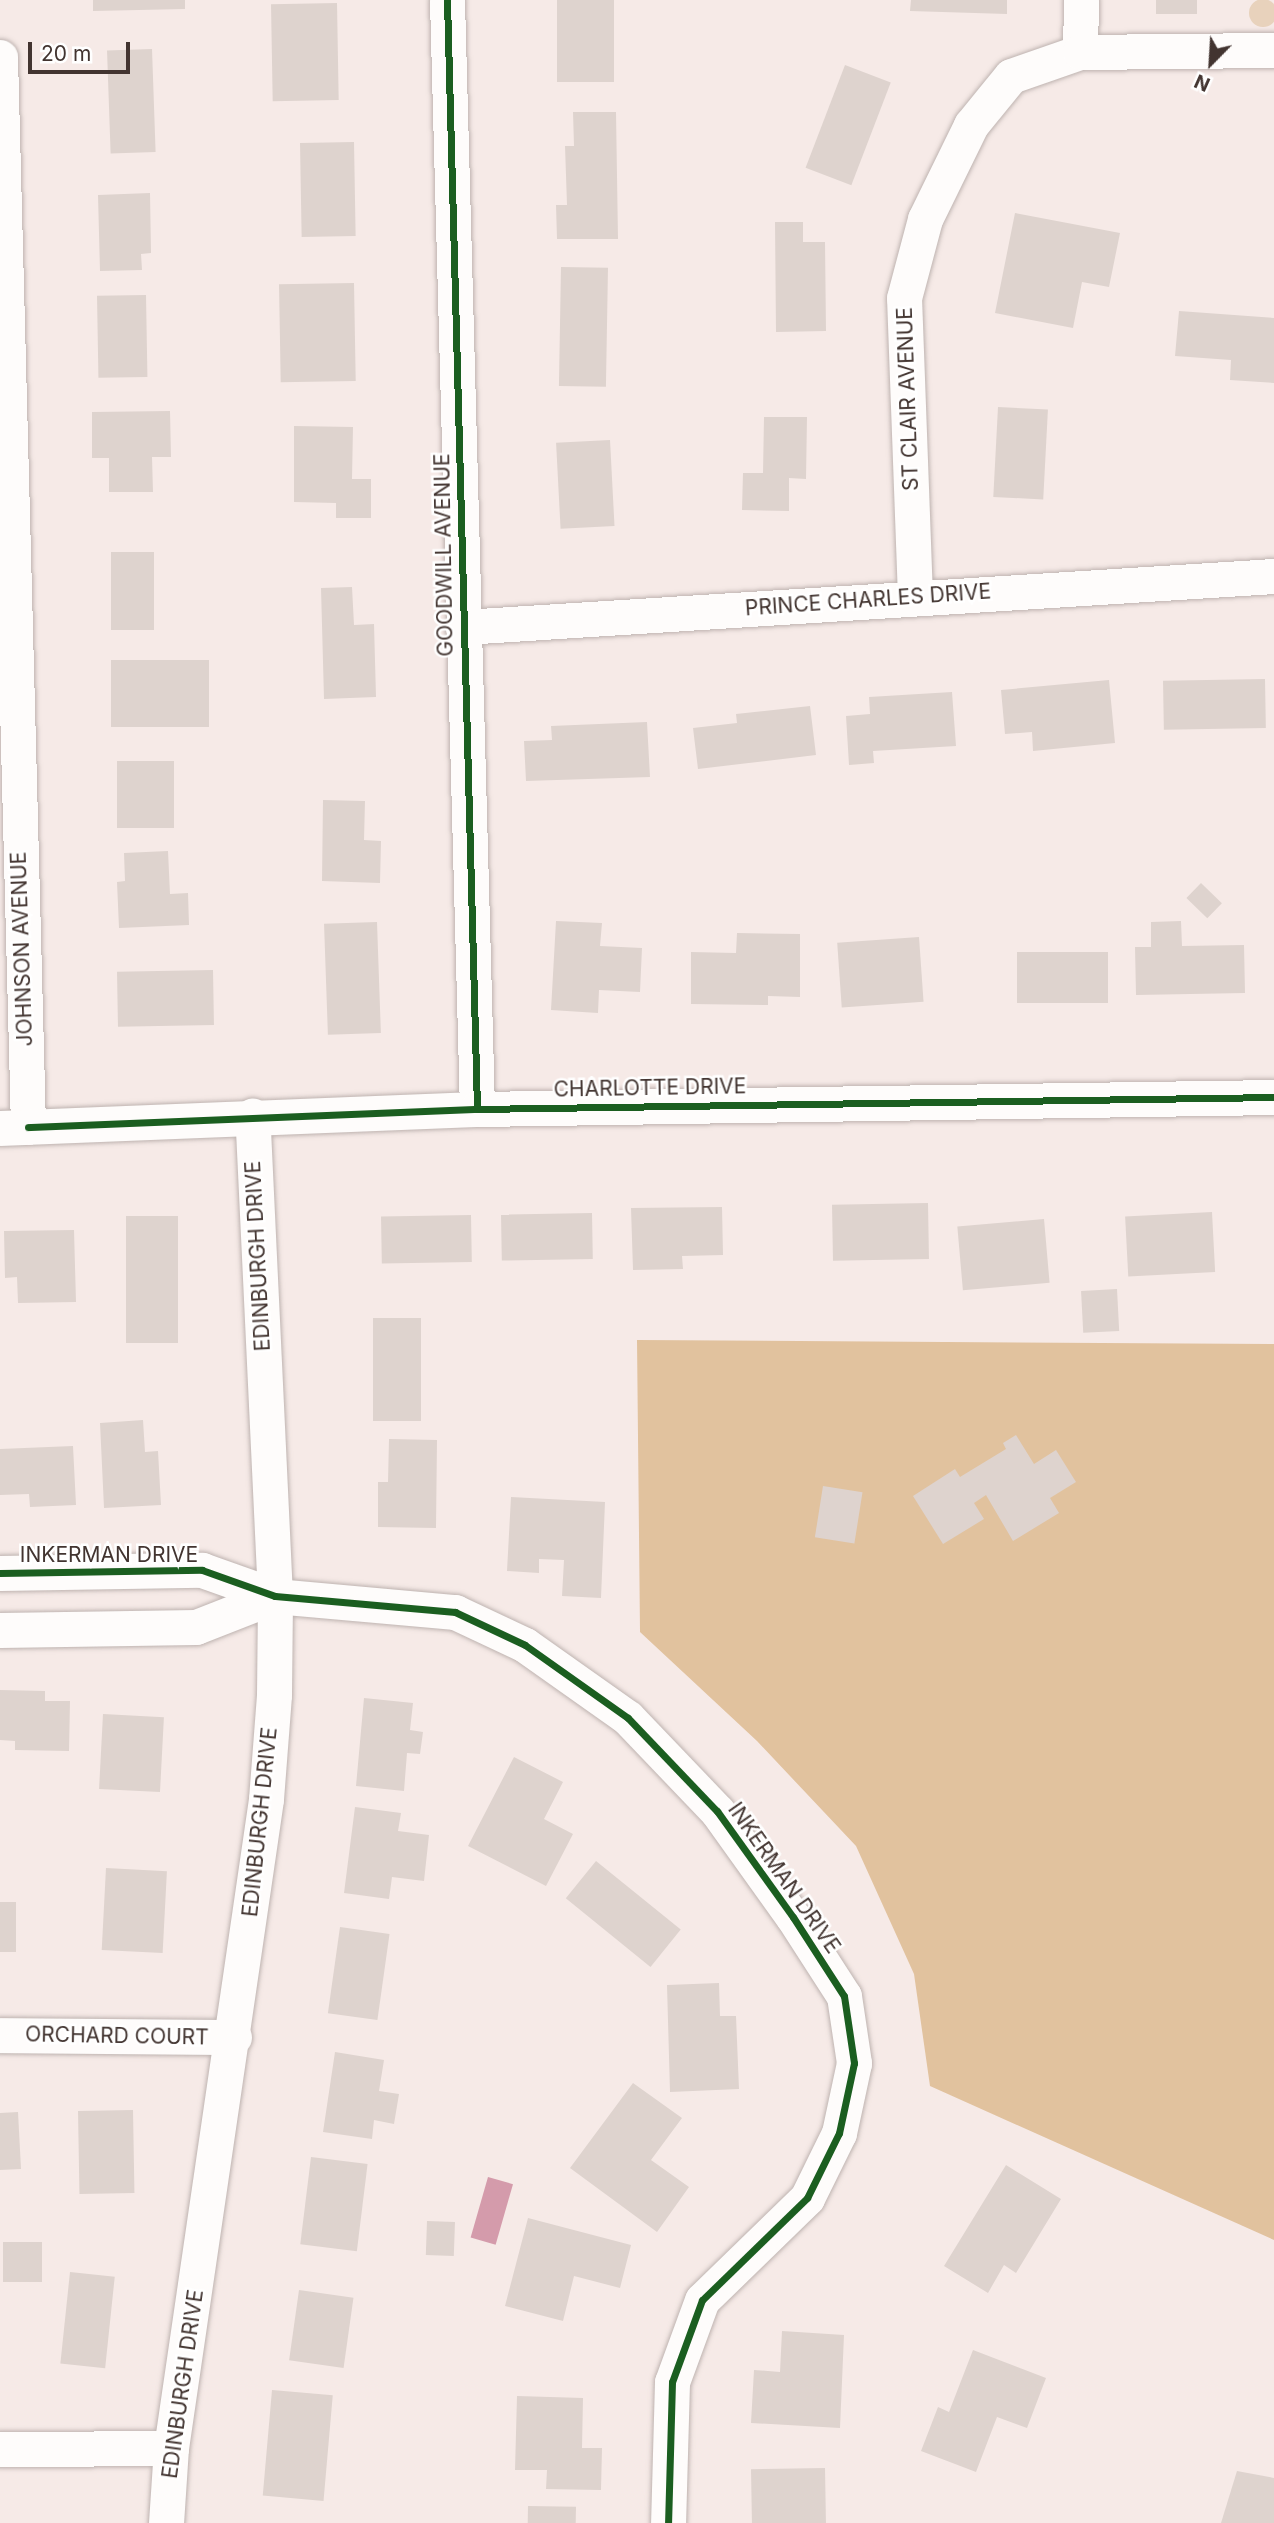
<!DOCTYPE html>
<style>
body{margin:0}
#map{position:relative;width:1274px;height:2523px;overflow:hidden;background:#f6eae7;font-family:Inter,sans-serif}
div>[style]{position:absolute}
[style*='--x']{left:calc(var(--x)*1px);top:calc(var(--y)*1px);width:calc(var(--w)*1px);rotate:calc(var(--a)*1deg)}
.green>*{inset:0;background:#e8d2bc}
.round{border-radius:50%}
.forest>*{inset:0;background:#e1c29e}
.water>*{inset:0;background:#d49bab;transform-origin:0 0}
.building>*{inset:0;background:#ded3ce;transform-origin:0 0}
.roads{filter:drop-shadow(0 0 2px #beb3b0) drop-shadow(0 0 2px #beb3b0)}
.street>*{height:35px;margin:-17.5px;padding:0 17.5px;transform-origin:17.5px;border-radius:17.5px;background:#fefcfb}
.cycleway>*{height:7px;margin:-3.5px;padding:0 3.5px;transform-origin:3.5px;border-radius:3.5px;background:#1b5e20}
span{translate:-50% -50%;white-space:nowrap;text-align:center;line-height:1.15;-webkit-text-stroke:5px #fff;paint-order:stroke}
.street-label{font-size:21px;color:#423430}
.north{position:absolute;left:1176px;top:28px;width:70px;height:70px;-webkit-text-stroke:5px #fff;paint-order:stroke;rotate:204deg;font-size:19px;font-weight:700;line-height:28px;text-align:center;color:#423430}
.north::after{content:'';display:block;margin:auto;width:24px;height:32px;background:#423430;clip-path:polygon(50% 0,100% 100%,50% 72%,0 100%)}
.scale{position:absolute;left:28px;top:42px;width:102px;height:32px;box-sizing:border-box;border:4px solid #423430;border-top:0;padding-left:9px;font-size:21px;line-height:24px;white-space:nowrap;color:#423430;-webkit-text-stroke:5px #fff;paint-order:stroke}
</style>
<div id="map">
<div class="green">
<div class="round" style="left:1249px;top:-1px;width:28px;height:28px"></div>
</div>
<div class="forest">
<div style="clip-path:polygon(637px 1340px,1274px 1344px,1274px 2240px,930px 2086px,914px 1974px,856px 1846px,757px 1741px,640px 1632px)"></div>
</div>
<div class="water">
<div style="left:488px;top:2177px;width:26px;height:63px;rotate:16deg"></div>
</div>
<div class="building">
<div style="clip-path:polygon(93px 0,185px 0,185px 9px,93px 11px)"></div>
<div style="left:557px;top:0;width:57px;height:82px"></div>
<div style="clip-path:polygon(911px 0,1007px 0,1007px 14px,910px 11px)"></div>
<div style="left:1156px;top:0;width:41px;height:14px"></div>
<div style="left:337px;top:3px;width:97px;height:66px;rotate:89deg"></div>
<div style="left:152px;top:49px;width:103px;height:45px;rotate:88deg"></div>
<div style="left:845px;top:65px;width:49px;height:110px;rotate:21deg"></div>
<div style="clip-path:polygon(573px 112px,616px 112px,618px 239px,557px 239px,556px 205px,567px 205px,565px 146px,574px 146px)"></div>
<div style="left:354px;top:142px;width:94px;height:54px;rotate:89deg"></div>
<div style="clip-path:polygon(150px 193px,151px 253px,141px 254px,142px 270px,100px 271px,98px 195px)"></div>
<div style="clip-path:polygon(1015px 213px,1120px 233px,1109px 287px,1082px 282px,1073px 328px,995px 313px)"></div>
<div style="clip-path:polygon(775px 222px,803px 222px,803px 242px,825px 242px,826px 331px,776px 332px)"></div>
<div style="left:561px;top:267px;width:47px;height:119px;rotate:1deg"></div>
<div style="left:354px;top:283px;width:98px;height:75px;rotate:89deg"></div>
<div style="left:146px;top:295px;width:82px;height:49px;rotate:89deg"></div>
<div style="clip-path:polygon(1179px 311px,1274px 318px,1274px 383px,1230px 380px,1231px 360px,1175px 356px)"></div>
<div style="left:998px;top:407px;width:50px;height:90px;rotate:3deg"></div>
<div style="clip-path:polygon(170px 411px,171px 457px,152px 457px,153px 492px,109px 492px,109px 458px,92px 458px,92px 412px)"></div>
<div style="clip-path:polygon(764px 417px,807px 417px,806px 479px,789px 478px,789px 511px,742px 510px,743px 473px,763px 473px)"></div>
<div style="clip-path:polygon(294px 426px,353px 427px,352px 479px,371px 479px,371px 518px,336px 518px,336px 503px,294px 502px)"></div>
<div style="left:610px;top:440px;width:86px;height:54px;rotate:87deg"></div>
<div style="left:111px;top:552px;width:43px;height:78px"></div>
<div style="clip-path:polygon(352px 587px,354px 625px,374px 624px,376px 697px,324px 699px,321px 588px)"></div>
<div style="left:111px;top:660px;width:98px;height:67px"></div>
<div style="left:1265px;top:679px;width:49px;height:102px;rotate:89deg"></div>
<div style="clip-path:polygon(1109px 680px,1115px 743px,1033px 751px,1032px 732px,1005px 734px,1001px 690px)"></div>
<div style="clip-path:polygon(952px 692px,956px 746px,873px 751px,874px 763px,849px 765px,846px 716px,870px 714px,869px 697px)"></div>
<div style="clip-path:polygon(810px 706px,816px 755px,698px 769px,693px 728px,737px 723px,736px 714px)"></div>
<div style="clip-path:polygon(647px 722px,650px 777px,526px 781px,524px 741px,552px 740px,551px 726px)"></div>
<div style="left:117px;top:761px;width:57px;height:67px"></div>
<div style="clip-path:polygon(323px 800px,365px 801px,364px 840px,381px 841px,380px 883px,322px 881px)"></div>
<div style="clip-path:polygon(168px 851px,170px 894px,188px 893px,189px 925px,119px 928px,117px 882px,125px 881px,124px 853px)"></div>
<div style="left:1201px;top:883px;width:29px;height:21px;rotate:44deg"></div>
<div style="clip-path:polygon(556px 921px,602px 923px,600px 946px,642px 948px,640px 992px,599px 990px,598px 1013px,551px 1010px)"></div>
<div style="clip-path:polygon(1181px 921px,1182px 946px,1244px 945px,1245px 993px,1136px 995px,1135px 947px,1151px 947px,1151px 922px)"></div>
<div style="left:377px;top:922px;width:111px;height:53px;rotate:88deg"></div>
<div style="clip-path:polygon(737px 933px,800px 934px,800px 997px,768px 996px,768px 1005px,691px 1004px,691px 952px,736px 953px)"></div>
<div style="left:919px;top:937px;width:65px;height:82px;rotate:86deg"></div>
<div style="left:1108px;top:952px;width:51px;height:91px;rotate:90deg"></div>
<div style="left:213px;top:970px;width:55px;height:96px;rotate:89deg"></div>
<div style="left:928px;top:1203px;width:56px;height:96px;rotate:89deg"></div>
<div style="clip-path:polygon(722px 1207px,723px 1255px,682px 1256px,683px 1269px,633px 1270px,631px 1208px)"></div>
<div style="left:1212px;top:1212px;width:60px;height:87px;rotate:87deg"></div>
<div style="left:592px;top:1213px;width:46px;height:91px;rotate:89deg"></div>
<div style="left:471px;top:1215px;width:47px;height:90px;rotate:89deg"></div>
<div style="left:178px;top:1216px;width:127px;height:52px;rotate:90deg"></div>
<div style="left:1044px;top:1219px;width:64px;height:87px;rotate:85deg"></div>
<div style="clip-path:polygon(74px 1230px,76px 1302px,18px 1303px,17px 1277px,5px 1278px,4px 1231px)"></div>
<div style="left:1117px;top:1289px;width:42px;height:36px;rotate:87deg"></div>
<div style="left:373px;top:1318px;width:48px;height:103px"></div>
<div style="clip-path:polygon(143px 1420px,145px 1452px,158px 1451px,161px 1505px,104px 1508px,100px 1423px)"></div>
<div style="clip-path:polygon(1016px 1435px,1034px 1464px,1056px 1450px,1076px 1482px,1050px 1498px,1059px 1513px,1013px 1541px,986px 1495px,974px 1503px,984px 1519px,943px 1544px,913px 1496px,955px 1469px,960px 1477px,1006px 1449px,1003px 1443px)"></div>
<div style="clip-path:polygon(389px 1439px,437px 1440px,436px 1528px,378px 1527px,378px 1482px,388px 1482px)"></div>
<div style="clip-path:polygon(73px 1446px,76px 1505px,30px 1507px,29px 1494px,0 1495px,0 1449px)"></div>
<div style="left:823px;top:1486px;width:40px;height:52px;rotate:9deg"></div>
<div style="clip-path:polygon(511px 1497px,605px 1502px,601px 1598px,562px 1596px,564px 1560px,539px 1559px,539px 1573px,507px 1571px)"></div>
<div style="clip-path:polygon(0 1690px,45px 1691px,45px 1701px,70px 1701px,69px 1751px,15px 1750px,15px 1741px,0 1740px)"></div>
<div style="clip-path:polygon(364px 1698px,413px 1703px,410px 1730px,423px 1732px,420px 1754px,407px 1753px,404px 1791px,356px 1786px)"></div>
<div style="left:103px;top:1714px;width:61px;height:75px;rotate:3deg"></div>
<div style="clip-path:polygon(514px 1757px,563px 1782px,544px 1819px,573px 1834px,546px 1886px,468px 1846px)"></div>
<div style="clip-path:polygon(355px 1807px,401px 1813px,398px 1831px,429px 1835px,424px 1881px,392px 1877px,389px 1899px,344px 1893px)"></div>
<div style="left:596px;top:1861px;width:109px;height:48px;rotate:39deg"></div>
<div style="left:106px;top:1868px;width:61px;height:82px;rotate:3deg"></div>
<div style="left:0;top:1902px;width:16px;height:50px"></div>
<div style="left:340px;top:1927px;width:50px;height:87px;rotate:8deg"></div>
<div style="clip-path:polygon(719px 1983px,720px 2016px,736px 2016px,739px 2089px,670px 2092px,667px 1985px)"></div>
<div style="clip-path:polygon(335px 2052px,384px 2060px,379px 2091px,399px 2094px,394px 2124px,374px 2120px,372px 2139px,323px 2132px)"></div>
<div style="clip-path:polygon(633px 2083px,682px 2118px,651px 2160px,689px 2187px,657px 2232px,570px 2168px)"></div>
<div style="left:133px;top:2110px;width:83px;height:55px;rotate:89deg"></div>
<div style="clip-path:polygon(18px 2112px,21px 2169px,0 2170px,0 2113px)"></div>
<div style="left:311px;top:2157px;width:57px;height:88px;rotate:7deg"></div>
<div style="clip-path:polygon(1006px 2165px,1061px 2199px,1016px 2273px,1004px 2265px,988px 2293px,944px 2266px)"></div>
<div style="clip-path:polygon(528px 2218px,631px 2245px,620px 2288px,574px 2276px,563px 2321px,505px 2306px)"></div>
<div style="left:427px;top:2221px;width:28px;height:34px;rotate:2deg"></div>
<div style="left:3px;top:2242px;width:39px;height:40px"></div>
<div style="left:70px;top:2272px;width:45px;height:92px;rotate:6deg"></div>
<div style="left:299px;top:2290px;width:55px;height:71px;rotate:8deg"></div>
<div style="clip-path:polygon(782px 2331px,844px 2335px,840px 2428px,751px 2423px,754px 2370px,780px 2372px)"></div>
<div style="clip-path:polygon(973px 2350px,1046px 2378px,1027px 2428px,997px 2417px,976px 2472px,921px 2451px,938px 2407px,949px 2412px)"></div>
<div style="left:272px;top:2390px;width:61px;height:106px;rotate:5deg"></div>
<div style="clip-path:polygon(517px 2396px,583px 2398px,582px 2448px,602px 2448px,601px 2490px,546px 2489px,547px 2470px,515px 2470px)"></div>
<div style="left:825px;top:2468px;width:55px;height:74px;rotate:89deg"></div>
<div style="clip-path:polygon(1237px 2471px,1274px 2478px,1274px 2523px,1221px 2523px)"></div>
<div style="left:528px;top:2506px;width:48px;height:17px;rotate:1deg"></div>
</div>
<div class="roads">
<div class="street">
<div style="--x:447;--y:0;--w:1109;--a:88.45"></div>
<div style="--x:1080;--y:52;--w:52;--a:-88.9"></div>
<div style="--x:0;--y:57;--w:1070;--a:88.5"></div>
<div style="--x:915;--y:597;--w:299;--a:-92.1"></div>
<div style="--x:904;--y:298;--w:82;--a:-75.1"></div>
<div style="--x:925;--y:219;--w:105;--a:-63.9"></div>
<div style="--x:971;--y:125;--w:63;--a:-50.8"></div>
<div style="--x:1011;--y:76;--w:73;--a:-19.2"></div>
<div style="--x:1080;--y:52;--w:194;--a:-0.6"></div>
<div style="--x:463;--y:627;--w:813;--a:-3.6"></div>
<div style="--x:0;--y:1128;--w:477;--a:-2.3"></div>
<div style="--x:477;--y:1109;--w:797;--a:-0.86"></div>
<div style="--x:0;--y:1573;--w:202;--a:-0.9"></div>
<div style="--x:202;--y:1570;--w:77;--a:19.6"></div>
<div style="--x:275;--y:1596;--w:181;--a:5.1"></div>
<div style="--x:455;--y:1612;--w:77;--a:25.2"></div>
<div style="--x:525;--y:1645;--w:126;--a:35.3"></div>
<div style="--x:628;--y:1718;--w:129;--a:46.3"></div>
<div style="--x:717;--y:1811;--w:130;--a:54.4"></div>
<div style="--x:793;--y:1917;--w:94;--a:57.2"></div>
<div style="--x:844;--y:1996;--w:68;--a:81.5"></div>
<div style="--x:854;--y:2063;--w:72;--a:102.1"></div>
<div style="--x:839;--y:2133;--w:72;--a:116.2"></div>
<div style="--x:807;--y:2198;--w:146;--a:135.8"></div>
<div style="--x:702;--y:2300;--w:87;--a:110.1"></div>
<div style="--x:672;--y:2382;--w:141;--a:91.6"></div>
<div style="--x:0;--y:1630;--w:196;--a:-0.9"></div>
<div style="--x:196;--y:1627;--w:85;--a:-21.4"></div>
<div style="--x:0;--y:2035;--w:234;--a:0.5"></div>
<div style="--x:0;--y:2449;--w:171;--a:-0.3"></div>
<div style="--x:166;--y:2523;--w:75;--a:-86.2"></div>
<div style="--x:171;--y:2448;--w:656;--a:-81.67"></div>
<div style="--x:266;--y:1799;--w:104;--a:-85.6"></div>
<div style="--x:274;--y:1695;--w:99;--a:-89.4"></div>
<div style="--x:275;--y:1596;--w:481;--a:-92.7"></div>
</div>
</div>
<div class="cycleway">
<div style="--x:447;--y:0;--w:1109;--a:88.45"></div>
<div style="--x:28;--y:1127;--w:449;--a:-2.3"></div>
<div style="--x:477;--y:1109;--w:797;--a:-0.86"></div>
<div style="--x:0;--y:1573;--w:202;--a:-0.9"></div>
<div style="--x:202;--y:1570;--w:77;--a:19.6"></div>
<div style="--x:275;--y:1596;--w:181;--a:5.1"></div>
<div style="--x:455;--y:1612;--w:77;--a:25.2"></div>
<div style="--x:525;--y:1645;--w:126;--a:35.3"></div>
<div style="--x:628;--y:1718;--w:129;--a:46.3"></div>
<div style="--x:717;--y:1811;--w:130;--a:54.4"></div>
<div style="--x:793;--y:1917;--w:94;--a:57.2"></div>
<div style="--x:844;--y:1996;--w:68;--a:81.5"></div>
<div style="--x:854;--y:2063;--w:72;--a:102.1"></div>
<div style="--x:839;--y:2133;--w:72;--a:116.2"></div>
<div style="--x:807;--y:2198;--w:146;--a:135.8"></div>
<div style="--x:702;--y:2300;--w:87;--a:110.1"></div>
<div style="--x:672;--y:2382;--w:141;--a:91.6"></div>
</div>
<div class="street-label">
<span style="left:908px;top:399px;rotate:-92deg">ST CLAIR AVENUE</span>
<span style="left:444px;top:555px;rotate:-91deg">GOODWILL AVENUE</span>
<span style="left:868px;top:600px;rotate:-4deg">PRINCE CHARLES DRIVE</span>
<span style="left:22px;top:949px;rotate:-92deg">JOHNSON AVENUE</span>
<span style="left:650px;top:1088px;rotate:-1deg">CHARLOTTE DRIVE</span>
<span style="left:258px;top:1256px;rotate:-93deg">EDINBURGH DRIVE</span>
<span style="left:109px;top:1555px">INKERMAN DRIVE</span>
<span style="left:260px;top:1822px;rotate:-84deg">EDINBURGH DRIVE</span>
<span style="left:784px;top:1878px;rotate:55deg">INKERMAN DRIVE</span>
<span style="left:117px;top:2036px;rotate:1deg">ORCHARD COURT</span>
<span style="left:183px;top:2384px;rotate:-82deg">EDINBURGH DRIVE</span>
</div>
<div class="north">N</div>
<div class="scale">20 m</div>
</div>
